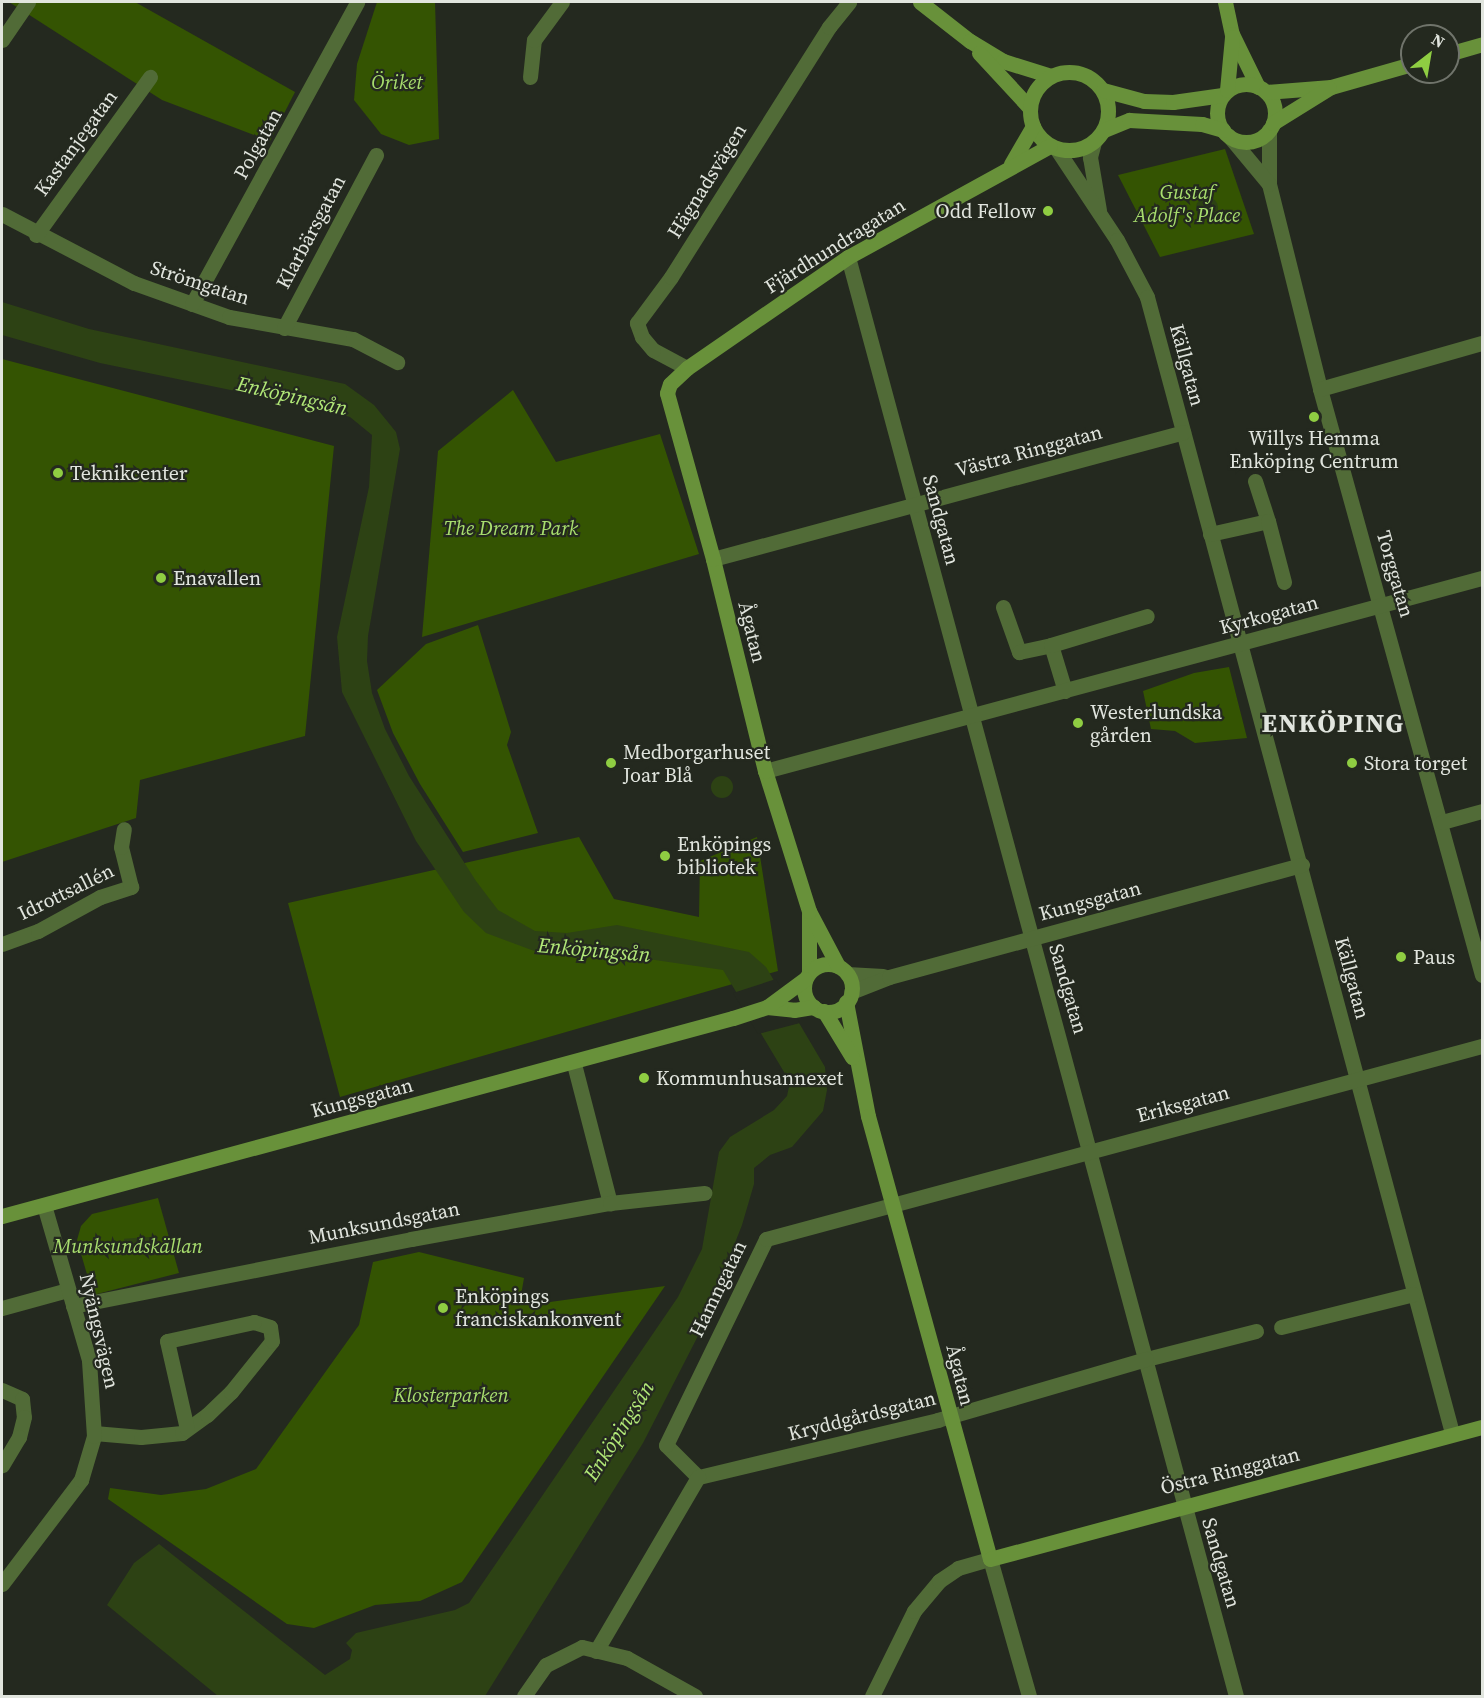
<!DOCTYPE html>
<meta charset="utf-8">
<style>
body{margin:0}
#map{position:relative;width:1484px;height:1698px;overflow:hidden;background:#24291f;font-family:"Source Serif 4",serif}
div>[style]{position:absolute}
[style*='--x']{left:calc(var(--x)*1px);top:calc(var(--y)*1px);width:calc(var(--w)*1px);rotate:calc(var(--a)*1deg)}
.green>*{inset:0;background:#345402}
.water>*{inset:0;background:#2d4214;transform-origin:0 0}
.round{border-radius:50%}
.pier>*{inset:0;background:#24291f}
.street>*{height:15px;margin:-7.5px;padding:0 7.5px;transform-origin:7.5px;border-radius:7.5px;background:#516b37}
.secondary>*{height:15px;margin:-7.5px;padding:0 7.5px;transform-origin:7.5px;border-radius:7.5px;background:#68913a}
.secondary>.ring{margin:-7.5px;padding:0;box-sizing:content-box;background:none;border:15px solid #68913a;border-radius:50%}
.dots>*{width:16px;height:16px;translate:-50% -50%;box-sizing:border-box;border:3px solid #24291f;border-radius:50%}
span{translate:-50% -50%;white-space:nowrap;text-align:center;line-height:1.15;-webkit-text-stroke:4.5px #24291f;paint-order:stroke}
.park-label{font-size:20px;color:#a8de6e;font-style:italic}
.street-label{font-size:20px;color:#e1e5de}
.poi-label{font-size:20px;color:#e1e5de}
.right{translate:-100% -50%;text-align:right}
.left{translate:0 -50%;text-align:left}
.water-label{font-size:21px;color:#b2e978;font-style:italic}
.district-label{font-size:26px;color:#e1e5de;font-weight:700;letter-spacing:1.5px}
.frame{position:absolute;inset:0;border:3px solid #e1e5de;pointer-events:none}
.north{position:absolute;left:1400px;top:24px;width:60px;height:60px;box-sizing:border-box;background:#24291f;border:2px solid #70746b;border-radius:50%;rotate:31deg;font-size:16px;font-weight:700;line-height:24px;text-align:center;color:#e1e5de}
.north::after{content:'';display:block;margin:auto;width:21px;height:27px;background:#8fcd42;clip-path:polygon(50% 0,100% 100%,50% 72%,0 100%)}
</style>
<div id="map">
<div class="green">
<div style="clip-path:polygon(9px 2px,135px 2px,295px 92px,270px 141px,162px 100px)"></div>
<div style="clip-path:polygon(377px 2px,435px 2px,439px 139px,409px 145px,381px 134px,354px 100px,357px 64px)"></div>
<div style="clip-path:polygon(1225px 149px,1254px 234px,1160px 257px,1118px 175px)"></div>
<div style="clip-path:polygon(2px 359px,334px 446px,305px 736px,140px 780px,136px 818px,2px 862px)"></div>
<div style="clip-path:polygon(513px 390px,556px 462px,660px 434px,699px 554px,422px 637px,438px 451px)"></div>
<div style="clip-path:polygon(478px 625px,511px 732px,507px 745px,538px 833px,463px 852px,420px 784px,393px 733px,377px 690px,426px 644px)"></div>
<div style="clip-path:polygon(1229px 667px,1247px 738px,1195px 743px,1175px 731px,1151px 729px,1143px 691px,1194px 673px)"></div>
<div style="clip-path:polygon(579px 837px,614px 899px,699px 917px,700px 861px,757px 837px,778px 971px,340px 1097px,288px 903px)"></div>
<div style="clip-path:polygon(158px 1198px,179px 1273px,93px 1295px,77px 1240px,81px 1226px,92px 1214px)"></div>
<div style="clip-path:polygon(419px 1252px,524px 1278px,520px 1301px,550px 1302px,665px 1286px,462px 1582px,420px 1601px,375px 1605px,314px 1628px,287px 1624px,108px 1499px,110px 1488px,161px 1495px,206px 1489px,256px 1469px,359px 1325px,373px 1262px)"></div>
</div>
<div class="water">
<div class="round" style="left:1196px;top:197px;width:22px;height:22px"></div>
<div style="clip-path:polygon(2px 302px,89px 329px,345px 384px,374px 405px,396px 432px,400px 449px,368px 636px,367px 661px,372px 693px,385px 729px,409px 776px,476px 881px,498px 910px,535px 931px,567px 933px,617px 925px,749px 952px,766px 967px,825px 1067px,827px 1090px,823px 1111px,792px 1147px,770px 1155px,754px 1168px,754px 1184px,742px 1225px,700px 1332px,643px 1443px,485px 1696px,218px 1696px,107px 1605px,134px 1563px,159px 1544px,325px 1675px,350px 1659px,352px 1650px,346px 1643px,356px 1633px,455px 1610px,469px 1603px,678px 1297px,702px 1249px,719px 1152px,730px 1137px,774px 1110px,787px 1096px,790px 1082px,723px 970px,594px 951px,537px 952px,486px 933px,464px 912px,416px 841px,342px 692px,337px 637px,369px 487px,372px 435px,350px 417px,323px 409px,100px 363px,2px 335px)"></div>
<div class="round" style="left:711px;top:776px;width:22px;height:22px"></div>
<div style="left:150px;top:1237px;width:13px;height:26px;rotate:86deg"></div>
</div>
<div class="pier">
<div style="clip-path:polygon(776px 979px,800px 1023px,758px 1034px,733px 993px)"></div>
</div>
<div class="street">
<div style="--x:2;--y:40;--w:46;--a:-55.6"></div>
<div style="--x:530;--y:77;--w:37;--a:-84"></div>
<div style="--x:534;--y:40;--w:47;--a:-53.6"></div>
<div style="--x:1269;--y:130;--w:54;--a:90"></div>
<div style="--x:1269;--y:184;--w:211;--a:76"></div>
<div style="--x:1320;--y:389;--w:608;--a:74.55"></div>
<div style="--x:1229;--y:136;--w:62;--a:50.2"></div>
<div style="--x:1094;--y:142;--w:16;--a:105"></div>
<div style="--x:1090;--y:157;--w:54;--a:80.4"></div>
<div style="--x:1056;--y:148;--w:110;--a:56.5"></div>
<div style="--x:1117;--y:240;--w:64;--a:62.2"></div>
<div style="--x:1147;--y:297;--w:1176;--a:74.97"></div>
<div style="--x:2;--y:214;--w:149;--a:27.6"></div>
<div style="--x:134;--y:283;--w:101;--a:19.7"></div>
<div style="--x:229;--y:317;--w:126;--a:10.1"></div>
<div style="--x:353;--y:339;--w:50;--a:27.6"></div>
<div style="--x:36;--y:235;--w:195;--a:-54.2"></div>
<div style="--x:848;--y:257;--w:1490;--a:74.91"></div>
<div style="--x:192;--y:304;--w:344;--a:-61.3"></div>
<div style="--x:284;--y:328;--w:196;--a:-62"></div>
<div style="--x:687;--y:368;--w:38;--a:-152"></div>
<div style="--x:653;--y:350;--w:17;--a:-130"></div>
<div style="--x:642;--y:337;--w:15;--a:-110"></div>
<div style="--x:637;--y:323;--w:57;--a:-53.5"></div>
<div style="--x:671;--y:277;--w:296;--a:-57.7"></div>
<div style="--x:829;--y:27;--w:32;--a:-51"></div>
<div style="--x:1320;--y:389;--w:168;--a:-15.9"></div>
<div style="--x:1255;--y:481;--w:42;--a:72"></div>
<div style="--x:1210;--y:534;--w:59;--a:-12.6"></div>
<div style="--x:1268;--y:521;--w:63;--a:75.3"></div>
<div style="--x:713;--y:559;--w:487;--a:-15.1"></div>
<div style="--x:1003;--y:607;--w:48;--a:70.4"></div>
<div style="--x:1019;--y:652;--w:33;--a:-12"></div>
<div style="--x:1065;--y:691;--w:48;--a:-106.9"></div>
<div style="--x:1051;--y:645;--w:100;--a:-16.8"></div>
<div style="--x:765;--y:771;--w:743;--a:-15.07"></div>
<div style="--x:1442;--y:822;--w:41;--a:-15.4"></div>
<div style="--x:2;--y:944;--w:38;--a:-20"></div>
<div style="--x:38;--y:931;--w:71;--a:-28.7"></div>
<div style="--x:100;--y:897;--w:33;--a:-18"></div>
<div style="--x:131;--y:887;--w:41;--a:-104"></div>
<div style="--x:121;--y:847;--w:18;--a:-81"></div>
<div style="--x:847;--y:974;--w:36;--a:3"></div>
<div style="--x:851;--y:992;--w:41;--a:-21.5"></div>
<div style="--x:889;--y:977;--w:428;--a:-15.2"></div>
<div style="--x:574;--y:1064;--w:144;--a:75.5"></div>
<div style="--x:73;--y:1306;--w:345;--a:-11.2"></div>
<div style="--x:411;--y:1239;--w:202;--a:-10.3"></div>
<div style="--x:610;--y:1203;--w:95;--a:-6.1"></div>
<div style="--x:2;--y:1308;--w:68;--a:-15.3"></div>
<div style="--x:1281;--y:1327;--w:136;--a:-14"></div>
<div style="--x:1256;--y:1331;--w:114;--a:165.7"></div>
<div style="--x:1146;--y:1359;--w:217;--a:163.7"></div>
<div style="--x:938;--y:1420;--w:247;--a:166.6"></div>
<div style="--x:698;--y:1477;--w:45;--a:-135"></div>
<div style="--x:666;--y:1445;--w:229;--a:-64.1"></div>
<div style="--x:766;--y:1239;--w:742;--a:-15.09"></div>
<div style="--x:2;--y:1390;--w:22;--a:24"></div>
<div style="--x:22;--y:1399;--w:18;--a:84"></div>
<div style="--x:24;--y:1417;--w:21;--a:104"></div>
<div style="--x:19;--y:1437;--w:33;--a:121"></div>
<div style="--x:94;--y:1433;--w:47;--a:4.9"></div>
<div style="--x:141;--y:1437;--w:41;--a:-5.6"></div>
<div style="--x:182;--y:1433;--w:31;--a:-36"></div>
<div style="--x:207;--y:1415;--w:33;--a:-44"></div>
<div style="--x:231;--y:1392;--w:65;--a:-51.2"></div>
<div style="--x:272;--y:1341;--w:14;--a:-98"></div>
<div style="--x:270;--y:1327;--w:17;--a:-163"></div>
<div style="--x:254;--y:1322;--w:89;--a:167.7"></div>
<div style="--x:167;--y:1341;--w:90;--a:77.2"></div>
<div style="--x:2;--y:1584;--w:131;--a:-52.8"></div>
<div style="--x:81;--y:1480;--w:46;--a:-73.5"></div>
<div style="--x:94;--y:1436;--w:76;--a:-93.8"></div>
<div style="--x:89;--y:1360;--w:161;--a:-106.2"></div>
<div style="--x:596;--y:1651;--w:202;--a:-59.6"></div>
<div style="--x:524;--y:1696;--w:38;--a:-55"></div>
<div style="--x:546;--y:1665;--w:40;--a:-26.6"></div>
<div style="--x:582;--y:1647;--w:46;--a:13.7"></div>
<div style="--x:627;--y:1658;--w:78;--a:29.2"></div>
<div style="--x:872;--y:1696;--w:95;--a:-63.7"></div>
<div style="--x:914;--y:1611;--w:39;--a:-50"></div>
<div style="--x:939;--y:1581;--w:23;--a:-34"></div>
<div style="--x:958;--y:1568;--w:33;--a:-16"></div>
<div style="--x:990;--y:1559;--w:142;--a:74.1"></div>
</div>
<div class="secondary">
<div style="--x:920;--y:2;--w:63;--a:38"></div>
<div style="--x:970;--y:41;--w:39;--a:31"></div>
<div style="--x:1003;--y:61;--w:50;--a:17.4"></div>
<div style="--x:1225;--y:2;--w:33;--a:78"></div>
<div style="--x:1232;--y:34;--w:59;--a:63.9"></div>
<div style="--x:979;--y:53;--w:75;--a:47.2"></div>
<div style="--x:1448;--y:54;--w:35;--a:-16"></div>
<div class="ring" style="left:1030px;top:72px;width:63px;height:63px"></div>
<div class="ring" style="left:1217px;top:84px;width:43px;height:43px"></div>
<div style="--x:1103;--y:90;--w:42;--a:15"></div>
<div style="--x:1144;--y:101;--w:29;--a:2"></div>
<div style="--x:1173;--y:102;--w:50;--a:-8"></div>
<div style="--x:1227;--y:90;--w:53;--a:-84.6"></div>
<div style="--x:1266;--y:92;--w:65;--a:-4.4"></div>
<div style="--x:1331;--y:87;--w:84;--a:-15.9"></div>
<div style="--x:1273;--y:123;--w:66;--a:-32"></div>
<div style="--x:1104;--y:130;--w:27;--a:-22"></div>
<div style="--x:1129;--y:120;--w:73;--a:3.1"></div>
<div style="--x:1202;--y:124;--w:22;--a:16"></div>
<div style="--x:1011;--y:164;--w:44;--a:-59.9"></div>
<div style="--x:809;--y:914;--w:58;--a:90"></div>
<div class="ring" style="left:804px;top:964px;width:33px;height:33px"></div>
<div style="--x:838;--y:966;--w:62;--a:-117.8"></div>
<div style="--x:809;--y:911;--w:147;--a:-107.4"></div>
<div style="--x:765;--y:771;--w:218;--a:-103.8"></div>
<div style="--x:713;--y:559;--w:172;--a:-105.5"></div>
<div style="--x:667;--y:393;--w:9;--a:-72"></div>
<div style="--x:670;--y:384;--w:23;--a:-43"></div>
<div style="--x:687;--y:368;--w:196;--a:-34.6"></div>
<div style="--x:848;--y:257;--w:230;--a:-28.8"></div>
<div style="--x:846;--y:1002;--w:116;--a:79.1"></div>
<div style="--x:868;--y:1116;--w:459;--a:74.6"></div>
<div style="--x:990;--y:1559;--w:509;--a:-15.02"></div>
<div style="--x:767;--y:1007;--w:27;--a:6"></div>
<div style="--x:794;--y:1010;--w:20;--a:-9"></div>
<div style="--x:824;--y:1011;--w:54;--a:58.7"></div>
<div style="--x:2;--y:1216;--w:757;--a:-15.16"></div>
<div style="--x:733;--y:1018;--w:36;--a:-18"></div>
<div style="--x:767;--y:1007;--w:47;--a:-36.4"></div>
</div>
<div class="dots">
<div style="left:1048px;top:211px;background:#8fcd42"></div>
<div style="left:1314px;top:417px;background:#8fcd42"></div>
<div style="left:58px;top:473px;background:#8fcd42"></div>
<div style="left:161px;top:578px;background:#8fcd42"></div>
<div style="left:1078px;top:723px;background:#8fcd42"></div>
<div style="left:611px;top:763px;background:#8fcd42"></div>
<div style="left:1352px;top:763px;background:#8fcd42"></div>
<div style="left:665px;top:856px;background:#8fcd42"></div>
<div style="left:1401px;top:957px;background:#8fcd42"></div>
<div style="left:644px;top:1078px;background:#8fcd42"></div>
<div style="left:443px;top:1308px;background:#8fcd42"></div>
</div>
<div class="park-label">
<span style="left:397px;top:82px">Öriket</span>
<span style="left:1187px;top:204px">Gustaf<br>Adolf's Place</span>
<span style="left:511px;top:528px">The Dream Park</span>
<span style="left:128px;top:1246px">Munksundskällan</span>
<span style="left:451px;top:1395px">Klosterparken</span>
</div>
<div class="street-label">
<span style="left:76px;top:143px;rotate:-54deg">Kastanjegatan</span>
<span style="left:258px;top:144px;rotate:-61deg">Polgatan</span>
<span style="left:707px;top:181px;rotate:-58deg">Hägnadsvägen</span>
<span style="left:311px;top:232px;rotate:-62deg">Klarbärsgatan</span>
<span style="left:835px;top:246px;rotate:-32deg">Fjärdhundragatan</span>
<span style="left:200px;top:283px;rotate:18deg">Strömgatan</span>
<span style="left:1187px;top:365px;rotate:75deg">Källgatan</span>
<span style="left:1029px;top:451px;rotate:-15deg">Västra Ringgatan</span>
<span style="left:941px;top:520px;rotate:75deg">Sandgatan</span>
<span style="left:1395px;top:574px;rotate:74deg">Torggatan</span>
<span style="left:1269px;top:615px;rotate:-15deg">Kyrkogatan</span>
<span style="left:752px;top:632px;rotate:76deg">Ågatan</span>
<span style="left:66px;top:892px;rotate:-26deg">Idrottsallén</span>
<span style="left:1090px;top:901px;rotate:-15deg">Kungsgatan</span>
<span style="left:1352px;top:978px;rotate:75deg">Källgatan</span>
<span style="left:1068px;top:989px;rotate:74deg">Sandgatan</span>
<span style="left:362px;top:1098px;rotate:-15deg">Kungsgatan</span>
<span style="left:1183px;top:1104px;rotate:-15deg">Eriksgatan</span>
<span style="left:384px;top:1223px;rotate:-11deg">Munksundsgatan</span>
<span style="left:718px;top:1289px;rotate:-64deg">Hamngatan</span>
<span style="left:99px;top:1331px;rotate:77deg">Nyängsvägen</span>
<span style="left:960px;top:1375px;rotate:76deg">Ågatan</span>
<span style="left:862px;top:1416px;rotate:-14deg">Kryddgårdsgatan</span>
<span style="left:1230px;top:1471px;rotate:-14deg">Östra Ringgatan</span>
<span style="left:1221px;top:1563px;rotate:74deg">Sandgatan</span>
</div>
<div class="poi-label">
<span class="right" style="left:1036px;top:211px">Odd Fellow</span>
<span style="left:1314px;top:450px">Willys Hemma<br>Enköping Centrum</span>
<span class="left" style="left:70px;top:473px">Teknikcenter</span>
<span class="left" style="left:173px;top:578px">Enavallen</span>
<span class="left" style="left:1090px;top:724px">Westerlundska<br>gården</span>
<span class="left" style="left:623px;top:764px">Medborgarhuset<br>Joar Blå</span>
<span class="left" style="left:1364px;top:763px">Stora torget</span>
<span class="left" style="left:677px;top:856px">Enköpings<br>bibliotek</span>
<span class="left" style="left:1413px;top:957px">Paus</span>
<span class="left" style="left:656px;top:1078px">Kommunhusannexet</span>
<span class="left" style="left:455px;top:1308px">Enköpings<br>franciskankonvent</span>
</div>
<div class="water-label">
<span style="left:292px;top:396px;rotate:13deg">Enköpingsån</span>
<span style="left:594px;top:950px;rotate:5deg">Enköpingsån</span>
<span style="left:619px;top:1431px;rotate:-58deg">Enköpingsån</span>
</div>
<div class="district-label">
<span style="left:1333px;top:724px">ENKÖPING</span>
</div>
<div class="frame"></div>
<div class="north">N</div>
</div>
